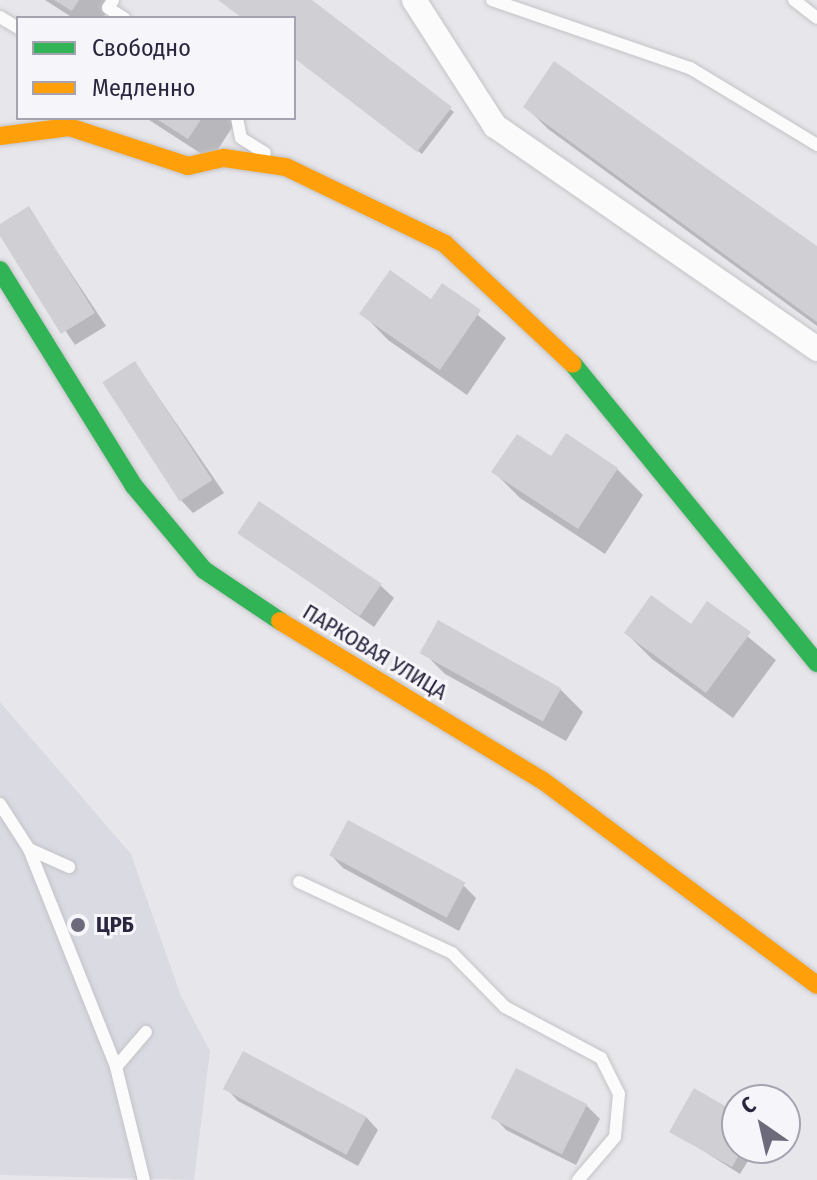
<!DOCTYPE html>
<meta charset="utf-8">
<style>
body{margin:0}
#map{position:relative;width:817px;height:1180px;overflow:hidden;background:#e7e7eb;font-family:"Fira Sans Condensed",sans-serif}
div>[style]{position:absolute}
[style*='--x']{left:calc(var(--x)*1px);top:calc(var(--y)*1px);width:calc(var(--w)*1px);rotate:calc(var(--a)*1deg)}
.built>*{inset:0;background:#dadae3}
.shadow>*{inset:0;background:#0003}
.building>*{inset:0;background:#d0cfd4;transform-origin:0 0}
.roads{filter:drop-shadow(0 0 2px #c3c3c7) drop-shadow(0 0 2px #c3c3c7)}
.lane>*{height:12px;margin:-6px;padding:0 6px;transform-origin:6px;border-radius:6px;background:#fbfbfc}
.street>*{height:24px;margin:-12px;padding:0 12px;transform-origin:12px;border-radius:12px;background:#fbfbfc}
.fast>*{height:18px;margin:-9px;padding:0 9px;transform-origin:9px;border-radius:9px;background:#30b455}
.slow>*{height:18px;margin:-9px;padding:0 9px;transform-origin:9px;border-radius:9px;background:#ff9f0a}
.dots>*{width:22px;height:22px;translate:-50% -50%;box-sizing:border-box;border:4px solid #f6f6fa;border-radius:50%}
span{translate:-50% -50%;white-space:nowrap;text-align:center;line-height:1.15;-webkit-text-stroke:6px #f6f6fa;paint-order:stroke}
.street-label{font-size:22px;color:#2a263e}
.poi-label{font-size:22px;color:#2a263e;font-weight:700}
.left{translate:0 -50%;text-align:left}
.legend{position:absolute;left:16px;top:16px;width:280px;height:104px;box-sizing:border-box;background:#f6f6fa;border:2px solid #a4a3af;margin:0;padding:10px 14px;list-style:none;font-size:24px;color:#2a263e}
.legend li{display:flex;align-items:center;gap:16px;height:40px}
.legend b{width:40px;border:2px solid #a4a3af}
.north{position:absolute;left:721px;top:1084px;width:80px;height:80px;box-sizing:border-box;background:#f6f6fa;border:2px solid #a4a3af;border-radius:50%;rotate:326deg;font-size:22px;font-weight:700;line-height:32px;text-align:center;color:#2a263e}
.north::after{content:'';display:block;margin:auto;width:28px;height:36px;background:#6c6a7b;clip-path:polygon(50% 0,100% 100%,50% 72%,0 100%)}
</style>
<div id="map">
<div class="built">
<div style="clip-path:polygon(0 702px,131px 854px,181px 996px,210px 1051px,194px 1180px,0 1175px)"></div>
</div>
<div class="shadow">
<div style="clip-path:polygon(45px 0,115px 0,103px 18px,73px 18px)"></div>
<div style="clip-path:polygon(220px 0,309px 0,454px 112px,422px 154px,294px 57px,294px 18px,243px 18px)"></div>
<div style="clip-path:polygon(526px 107px,817px 249px,817px 326px,548px 129px)"></div>
<div style="clip-path:polygon(146px 118px,235px 118px,237px 120px,211px 160px)"></div>
<div style="clip-path:polygon(28px 208px,106px 326px,75px 345px,0 232px,0 226px)"></div>
<div style="clip-path:polygon(442px 286px,506px 338px,467px 395px,388px 340px,362px 313px,431px 302px)"></div>
<div style="clip-path:polygon(135px 363px,224px 493px,193px 513px,181px 500px)"></div>
<div style="clip-path:polygon(551px 459px,617px 469px,643px 495px,605px 554px,520px 498px,494px 472px)"></div>
<div style="clip-path:polygon(240px 533px,381px 586px,394px 598px,374px 627px)"></div>
<div style="clip-path:polygon(708px 604px,776px 660px,733px 718px,652px 659px,626px 633px,691px 627px)"></div>
<div style="clip-path:polygon(423px 652px,561px 690px,583px 712px,566px 741px,445px 674px)"></div>
<div style="clip-path:polygon(331px 855px,463px 885px,476px 898px,459px 931px,343px 868px)"></div>
<div style="clip-path:polygon(226px 1088px,366px 1117px,378px 1130px,358px 1166px,238px 1101px)"></div>
<div style="clip-path:polygon(587px 1106px,600px 1119px,576px 1165px,506px 1130px,494px 1117px)"></div>
<div style="clip-path:polygon(737px 1115px,737px 1148px,756px 1148px,740px 1174px,672px 1131px)"></div>
</div>
<div class="building">
<div style="clip-path:polygon(54px 0,79px 0,72px 11px)"></div>
<div style="clip-path:polygon(218px 0,312px 0,452px 107px,417px 152px,294px 58px,294px 18px,242px 18px)"></div>
<div style="clip-path:polygon(554px 61px,817px 246px,817px 322px,523px 107px)"></div>
<div style="clip-path:polygon(155px 118px,202px 118px,188px 139px)"></div>
<div style="clip-path:polygon(29px 206px,95px 313px,61px 334px,0 236px,0 224px)"></div>
<div style="clip-path:polygon(390px 270px,431px 299px,442px 283px,481px 310px,440px 370px,359px 314px)"></div>
<div style="left:135px;top:361px;width:142px;height:39px;rotate:57deg"></div>
<div style="clip-path:polygon(566px 433px,618px 468px,578px 529px,491px 472px,517px 434px,551px 456px)"></div>
<div style="left:259px;top:501px;width:148px;height:39px;rotate:34deg"></div>
<div style="clip-path:polygon(651px 595px,691px 624px,707px 601px,751px 632px,706px 693px,624px 633px)"></div>
<div style="left:438px;top:620px;width:141px;height:38px;rotate:29deg"></div>
<div style="left:348px;top:820px;width:133px;height:40px;rotate:28deg"></div>
<div style="left:243px;top:1051px;width:140px;height:43px;rotate:28deg"></div>
<div style="left:516px;top:1068px;width:80px;height:56px;rotate:27deg"></div>
<div style="clip-path:polygon(694px 1088px,737px 1113px,737px 1148px,743px 1148px,732px 1167px,669px 1132px)"></div>
</div>
<div class="roads">
<div class="lane">
<div style="--x:113;--y:0;--w:9;--a:122"></div>
<div style="--x:108;--y:8;--w:19;--a:32"></div>
<div style="--x:492;--y:0;--w:209;--a:19"></div>
<div style="--x:690;--y:68;--w:149;--a:31.2"></div>
<div style="--x:794;--y:0;--w:29;--a:38"></div>
<div style="--x:0;--y:17;--w:21;--a:31"></div>
<div style="--x:237;--y:118;--w:20;--a:79"></div>
<div style="--x:241;--y:138;--w:28;--a:32"></div>
<div style="--x:0;--y:804;--w:54;--a:57.2"></div>
<div style="--x:29;--y:849;--w:235;--a:68.2"></div>
<div style="--x:116;--y:1067;--w:116;--a:76.1"></div>
<div style="--x:29;--y:849;--w:44;--a:24.2"></div>
<div style="--x:299;--y:882;--w:169;--a:24.9"></div>
<div style="--x:452;--y:953;--w:76;--a:45.5"></div>
<div style="--x:505;--y:1007;--w:109;--a:28"></div>
<div style="--x:601;--y:1058;--w:40;--a:63.4"></div>
<div style="--x:619;--y:1094;--w:43;--a:95.3"></div>
<div style="--x:615;--y:1137;--w:57;--a:130.7"></div>
<div style="--x:116;--y:1067;--w:46;--a:-49.4"></div>
</div>
<div class="street">
<div style="--x:414;--y:0;--w:150;--a:57.3"></div>
<div style="--x:495;--y:126;--w:392;--a:34.7"></div>
</div>
<div class="fast">
<div style="--x:0;--y:270;--w:254;--a:58.2"></div>
<div style="--x:134;--y:486;--w:109;--a:50.2"></div>
<div style="--x:204;--y:570;--w:92;--a:33.9"></div>
<div style="--x:573;--y:364;--w:386;--a:50.8"></div>
</div>
<div class="slow">
<div style="--x:0;--y:136;--w:70;--a:-7.4"></div>
<div style="--x:69;--y:127;--w:125;--a:18.1"></div>
<div style="--x:188;--y:166;--w:37;--a:-13"></div>
<div style="--x:224;--y:158;--w:63;--a:8.3"></div>
<div style="--x:286;--y:167;--w:177;--a:25.8"></div>
<div style="--x:445;--y:244;--w:175;--a:43.2"></div>
<div style="--x:280;--y:621;--w:306;--a:31.3"></div>
<div style="--x:542;--y:780;--w:343;--a:36.7"></div>
</div>
</div>
<div class="dots">
<div style="left:78px;top:925px;background:#6c6a7b"></div>
</div>
<div class="street-label">
<span style="left:375px;top:652px;rotate:31deg">ПАРКОВАЯ УЛИЦА</span>
</div>
<div class="poi-label">
<span class="left" style="left:96px;top:925px">ЦРБ</span>
</div>
<ul class="legend">
<li><b style="height:10px;background:#30b455"></b>Свободно</li>
<li><b style="height:10px;background:#ff9f0a"></b>Медленно</li>
</ul>
<div class="north">С</div>
</div>
